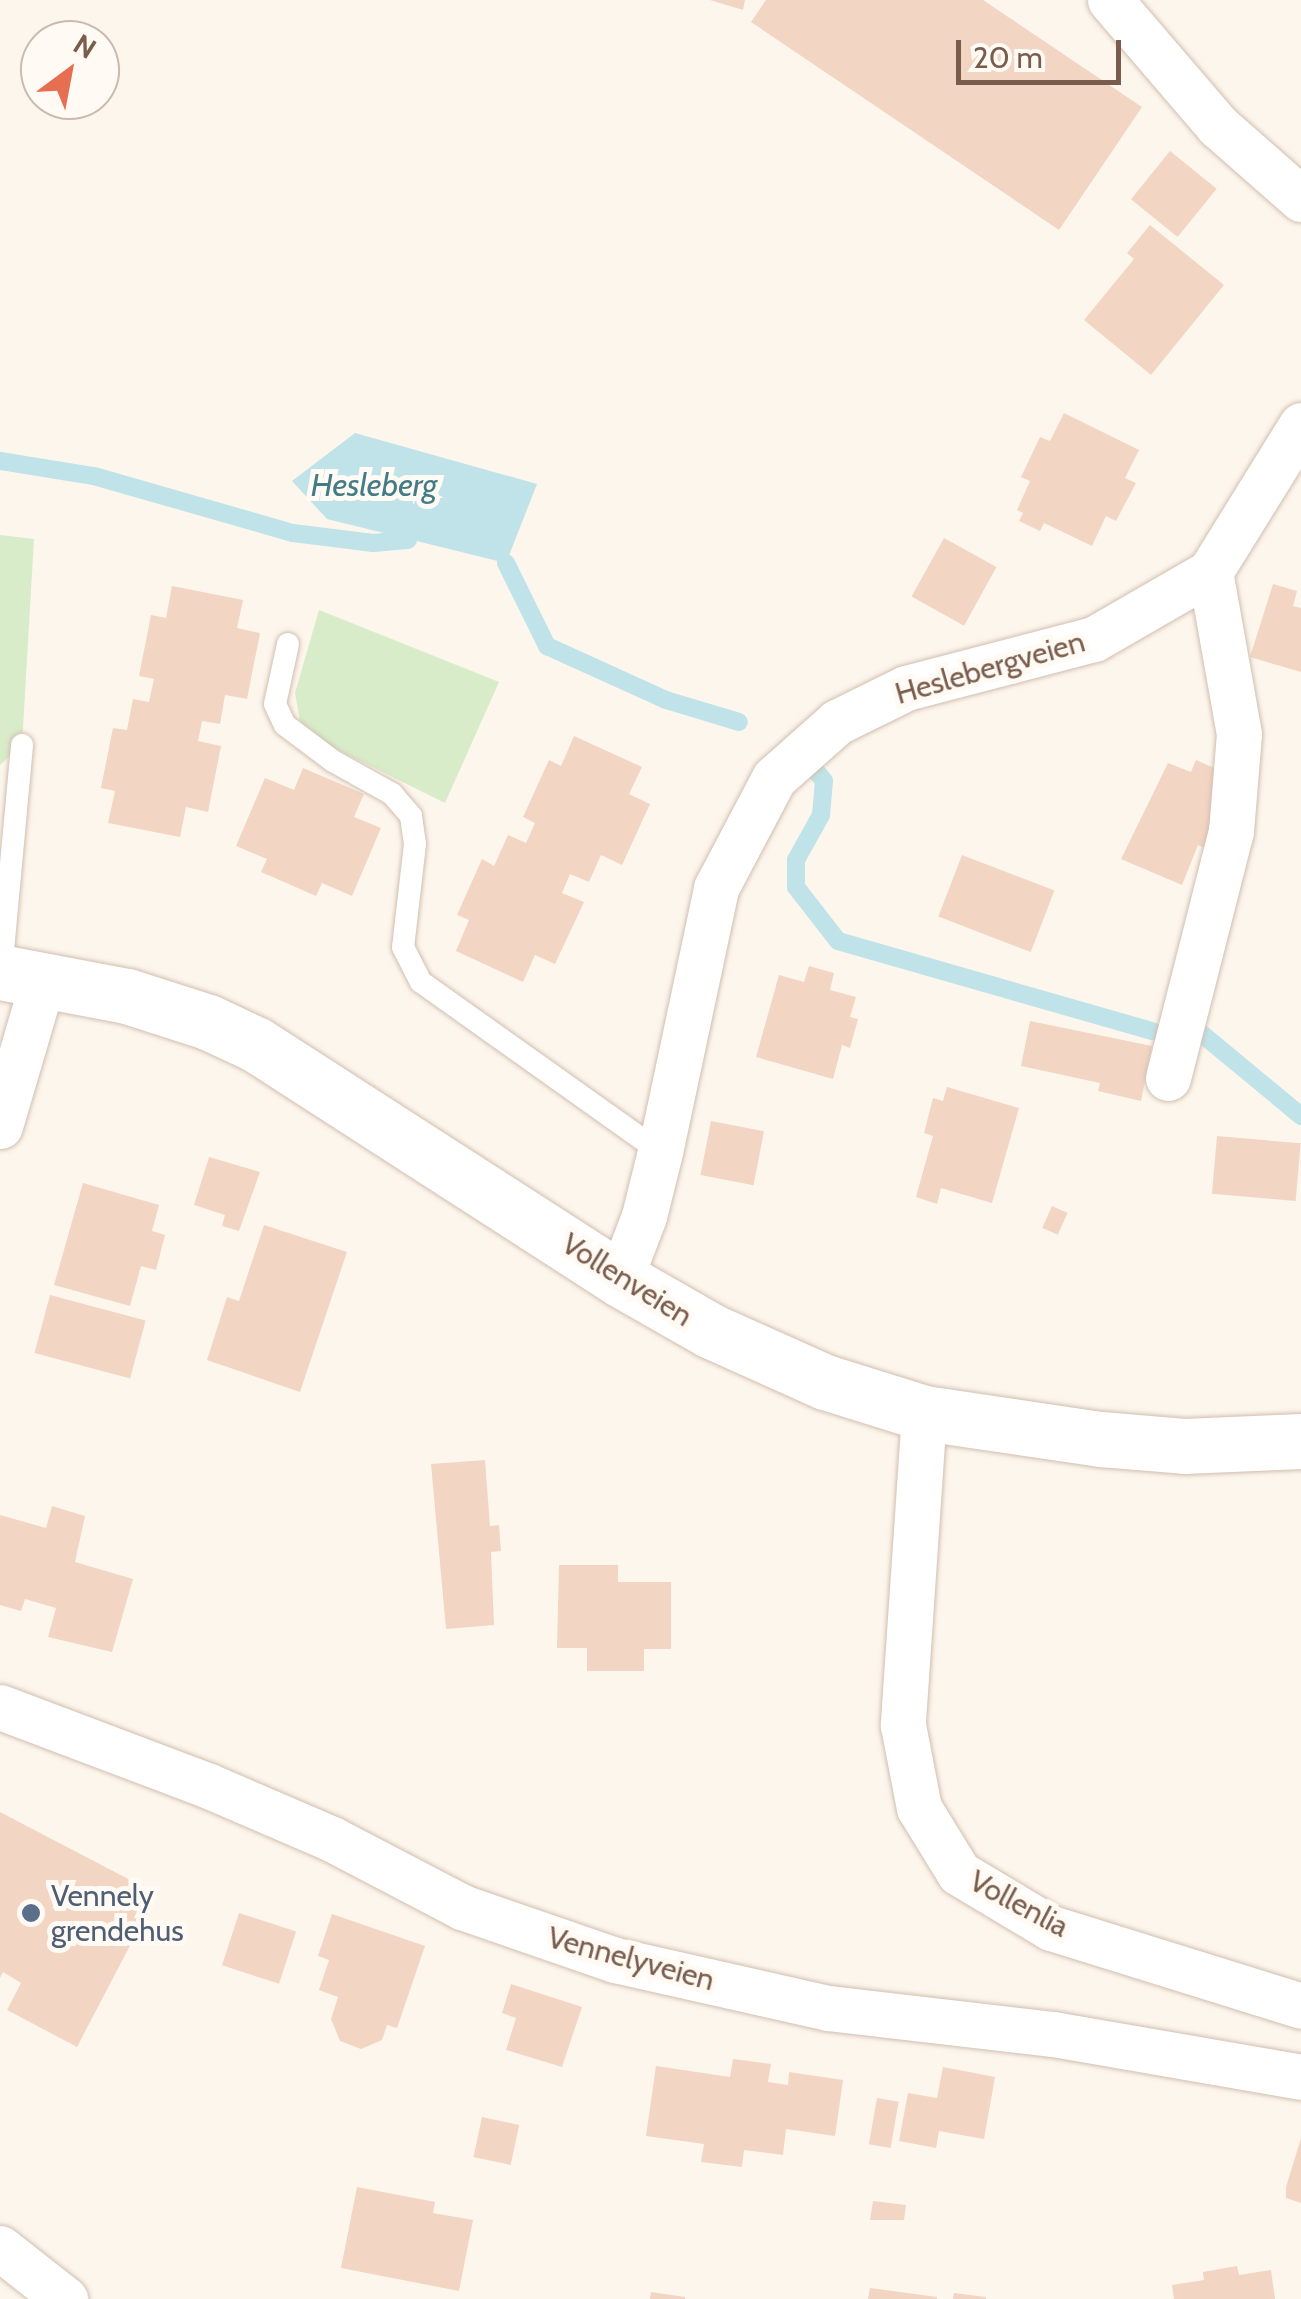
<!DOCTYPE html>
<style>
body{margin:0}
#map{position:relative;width:1301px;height:2299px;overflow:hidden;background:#fdf6ec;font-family:Cabin,sans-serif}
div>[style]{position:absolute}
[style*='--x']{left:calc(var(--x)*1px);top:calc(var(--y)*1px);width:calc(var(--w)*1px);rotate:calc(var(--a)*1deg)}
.green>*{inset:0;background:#d8ecc9}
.water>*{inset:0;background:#bfe3e8}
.stream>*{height:18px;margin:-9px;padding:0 9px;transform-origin:9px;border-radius:9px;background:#bfe3e8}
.building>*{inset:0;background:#f3d5c3;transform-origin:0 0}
.roads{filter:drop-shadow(0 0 2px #d1beb0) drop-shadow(0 0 2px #d1beb0)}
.service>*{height:22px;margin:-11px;padding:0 11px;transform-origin:11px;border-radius:11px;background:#fff}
.minor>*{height:45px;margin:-22.5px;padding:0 22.5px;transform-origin:22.5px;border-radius:22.5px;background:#fff}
.secondary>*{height:55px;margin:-27.5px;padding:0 27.5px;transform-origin:27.5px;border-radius:27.5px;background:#fff}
.dots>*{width:28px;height:28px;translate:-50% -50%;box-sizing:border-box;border:5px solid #fffaf3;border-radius:50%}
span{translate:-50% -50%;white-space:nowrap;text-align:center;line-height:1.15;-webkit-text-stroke:10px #fffaf3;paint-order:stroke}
.street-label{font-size:30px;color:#7a5c4d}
.service-label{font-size:30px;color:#4e5e75}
.left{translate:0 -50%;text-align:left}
.water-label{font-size:32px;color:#437c86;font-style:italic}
.north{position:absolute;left:20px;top:20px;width:100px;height:100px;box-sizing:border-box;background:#fffaf3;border:2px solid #cabbb1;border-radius:50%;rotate:32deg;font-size:28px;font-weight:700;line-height:40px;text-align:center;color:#7a5c4d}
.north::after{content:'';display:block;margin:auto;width:35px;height:45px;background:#e76f51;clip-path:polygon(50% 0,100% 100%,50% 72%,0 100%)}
.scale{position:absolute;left:956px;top:40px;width:165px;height:45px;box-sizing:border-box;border:5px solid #7a5c4d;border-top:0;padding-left:12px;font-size:30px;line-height:35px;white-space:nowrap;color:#7a5c4d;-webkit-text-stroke:8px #fffaf3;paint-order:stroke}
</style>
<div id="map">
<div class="green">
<div style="clip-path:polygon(0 535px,34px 539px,22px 745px,0 765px)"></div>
<div style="clip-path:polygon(319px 610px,499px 682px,445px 803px,332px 747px,300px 721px,295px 693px)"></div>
</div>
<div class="water">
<div style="clip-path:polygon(355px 433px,537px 484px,506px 563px,327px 519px,292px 481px)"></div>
</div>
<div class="stream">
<div style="--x:0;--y:461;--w:95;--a:9.1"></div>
<div style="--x:94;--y:476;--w:207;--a:16"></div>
<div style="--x:293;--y:533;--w:81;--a:7.1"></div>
<div style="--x:373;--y:543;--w:35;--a:-5"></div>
<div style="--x:506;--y:563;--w:93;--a:63.7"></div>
<div style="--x:547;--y:646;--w:131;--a:24.4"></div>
<div style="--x:666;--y:700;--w:76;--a:16.8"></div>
<div style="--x:816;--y:771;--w:13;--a:51"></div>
<div style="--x:824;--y:781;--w:34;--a:95"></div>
<div style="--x:821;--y:815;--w:51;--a:119.1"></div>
<div style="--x:796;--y:860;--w:27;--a:90"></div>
<div style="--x:796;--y:887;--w:68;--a:52.1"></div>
<div style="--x:838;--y:941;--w:327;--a:16"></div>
<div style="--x:1202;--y:1034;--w:129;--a:39.6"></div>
</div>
<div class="building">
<div style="clip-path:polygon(710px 0,745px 0,743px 10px)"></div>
<div style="clip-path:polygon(766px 0,983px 0,1142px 107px,1059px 230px,751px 22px)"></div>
<div style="left:1170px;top:151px;width:60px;height:62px;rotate:39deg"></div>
<div style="clip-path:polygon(1150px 225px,1224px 285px,1151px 375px,1084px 320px,1134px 259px,1127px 253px)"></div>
<div style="clip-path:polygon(1064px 413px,1139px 450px,1125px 478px,1136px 483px,1116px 521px,1106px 516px,1092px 546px,1044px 523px,1040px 531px,1019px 521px,1023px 513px,1017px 510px,1030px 481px,1021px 477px,1040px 437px,1050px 441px)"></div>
<div style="left:944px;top:538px;width:60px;height:67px;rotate:29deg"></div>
<div style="clip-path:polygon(1273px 584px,1297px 591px,1293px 606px,1301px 608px,1301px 672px,1250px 657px)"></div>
<div style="clip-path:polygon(172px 586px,243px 600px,237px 628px,260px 633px,247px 699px,225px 695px,220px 724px,202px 721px,198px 741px,221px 746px,208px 812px,186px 807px,180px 837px,108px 823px,115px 791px,101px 788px,113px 728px,127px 730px,133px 699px,149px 702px,154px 679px,139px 676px,151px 615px,166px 618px)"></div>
<div style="clip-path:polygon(574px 736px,642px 767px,629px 794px,650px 804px,622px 865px,601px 855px,589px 882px,570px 874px,562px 893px,584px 902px,555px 964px,535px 955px,523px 982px,456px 951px,469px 920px,457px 915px,482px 859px,494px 866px,508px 835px,526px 843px,535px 823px,523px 817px,549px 760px,561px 766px)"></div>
<div style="clip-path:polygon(1196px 760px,1223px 772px,1207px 849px,1198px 845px,1182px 885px,1121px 859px,1168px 763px,1191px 772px)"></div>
<div style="clip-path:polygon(303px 768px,364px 794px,354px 817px,381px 828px,352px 896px,322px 883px,316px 896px,261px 872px,267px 859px,236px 846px,265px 778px,294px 790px)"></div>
<div style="left:962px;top:855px;width:99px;height:66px;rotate:21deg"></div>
<div style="clip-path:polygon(809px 966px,834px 973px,830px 990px,856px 997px,850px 1017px,858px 1019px,850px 1048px,842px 1045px,833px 1079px,756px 1057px,779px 975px,804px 982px)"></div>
<div style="clip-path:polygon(1030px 1021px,1152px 1046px,1141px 1101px,1098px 1091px,1100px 1083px,1021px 1066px)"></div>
<div style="clip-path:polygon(947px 1087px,1019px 1108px,992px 1203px,941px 1188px,937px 1204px,916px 1197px,933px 1136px,924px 1133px,933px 1098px,943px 1101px)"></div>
<div style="left:711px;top:1121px;width:54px;height:55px;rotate:11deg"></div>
<div style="left:1217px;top:1136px;width:84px;height:58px;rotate:5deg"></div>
<div style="clip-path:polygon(209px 1157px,260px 1172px,239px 1231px,222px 1226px,225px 1215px,194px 1205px)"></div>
<div style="clip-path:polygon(83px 1183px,159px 1205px,152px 1231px,165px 1235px,156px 1270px,141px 1266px,130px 1306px,54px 1285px)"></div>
<div style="left:1052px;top:1206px;width:17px;height:24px;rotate:24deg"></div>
<div style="clip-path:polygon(264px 1225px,347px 1252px,300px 1392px,207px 1360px,227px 1297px,239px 1301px)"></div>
<div style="left:50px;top:1295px;width:99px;height:60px;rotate:15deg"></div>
<div style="clip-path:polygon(485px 1460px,490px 1526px,499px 1525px,501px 1551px,491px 1552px,494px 1625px,446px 1629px,431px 1464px)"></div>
<div style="clip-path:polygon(52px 1506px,85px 1516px,75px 1562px,133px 1579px,112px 1652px,48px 1637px,56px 1608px,25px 1599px,21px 1611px,0 1605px,0 1515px,46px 1528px)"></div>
<div style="clip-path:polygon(559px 1565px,618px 1565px,618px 1582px,671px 1582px,671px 1649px,644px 1649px,644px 1671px,587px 1671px,587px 1648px,557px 1648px)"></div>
<div style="clip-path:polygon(0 1812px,157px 1894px,77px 2047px,7px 2010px,21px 1983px,3px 1972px,0 1978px)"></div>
<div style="left:239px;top:1913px;width:60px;height:55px;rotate:18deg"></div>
<div style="clip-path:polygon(332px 1914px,425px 1946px,397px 2028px,387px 2025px,382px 2040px,361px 2049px,340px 2041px,331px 2019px,338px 1997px,319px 1990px,329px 1960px,318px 1956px)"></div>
<div style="clip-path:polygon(511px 1984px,582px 2007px,562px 2067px,506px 2050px,516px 2018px,502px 2013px)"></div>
<div style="clip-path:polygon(733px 2059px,771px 2064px,768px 2082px,788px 2085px,789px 2072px,843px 2080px,835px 2136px,786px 2129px,783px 2155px,744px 2150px,742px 2167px,701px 2162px,704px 2144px,646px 2136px,656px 2066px,730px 2077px)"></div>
<div style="clip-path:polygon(943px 2067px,995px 2077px,984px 2139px,939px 2131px,936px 2148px,899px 2141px,908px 2093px,937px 2098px)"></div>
<div style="left:877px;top:2098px;width:22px;height:47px;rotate:10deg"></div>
<div style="left:482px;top:2117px;width:38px;height:41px;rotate:12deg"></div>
<div style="clip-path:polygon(1301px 2138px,1301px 2203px,1286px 2198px,1286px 2187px)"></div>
<div style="clip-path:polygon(357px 2187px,435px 2202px,433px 2213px,473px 2220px,459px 2291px,341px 2268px)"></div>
<div style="clip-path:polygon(873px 2201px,906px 2205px,904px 2220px,870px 2220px)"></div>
<div style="clip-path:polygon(1237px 2266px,1239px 2275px,1271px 2270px,1275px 2299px,1174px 2299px,1172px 2285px,1204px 2280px,1203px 2272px)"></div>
<div style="clip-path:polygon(870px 2288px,937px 2297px,937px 2299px,868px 2299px)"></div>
<div style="clip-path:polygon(651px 2292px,685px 2297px,685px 2299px,650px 2299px)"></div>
<div style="clip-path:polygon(954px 2293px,986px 2297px,986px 2299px,953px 2299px)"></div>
</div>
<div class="roads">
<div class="service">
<div style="--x:288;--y:644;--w:61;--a:102.2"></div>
<div style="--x:275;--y:704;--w:23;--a:65"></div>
<div style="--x:285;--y:725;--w:60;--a:36.9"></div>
<div style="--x:333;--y:761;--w:68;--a:29.2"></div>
<div style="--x:392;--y:794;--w:29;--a:49"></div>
<div style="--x:411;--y:816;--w:28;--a:82"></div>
<div style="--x:415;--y:844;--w:104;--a:96.6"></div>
<div style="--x:403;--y:947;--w:39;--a:63"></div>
<div style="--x:421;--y:982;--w:293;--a:35.4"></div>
<div style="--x:1;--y:972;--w:228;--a:-84.7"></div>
</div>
<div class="minor">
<div style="--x:1110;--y:0;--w:166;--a:49.4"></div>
<div style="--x:1218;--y:126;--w:111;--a:41.3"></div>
<div style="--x:1168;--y:1078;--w:255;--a:-75.7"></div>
<div style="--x:1231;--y:831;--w:97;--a:-85.3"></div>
<div style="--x:1239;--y:734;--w:165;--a:-100.1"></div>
<div style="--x:0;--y:1126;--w:152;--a:-73.6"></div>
<div style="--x:620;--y:1279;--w:67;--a:-69.1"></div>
<div style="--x:644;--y:1216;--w:66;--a:-76"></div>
<div style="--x:660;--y:1152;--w:270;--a:-78"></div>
<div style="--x:716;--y:888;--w:124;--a:-62.2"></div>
<div style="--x:774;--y:778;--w:84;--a:-41.6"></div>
<div style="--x:837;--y:722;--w:77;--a:-26.2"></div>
<div style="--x:906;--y:688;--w:194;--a:-14.6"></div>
<div style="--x:1094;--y:639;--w:134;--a:-30"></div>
<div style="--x:1210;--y:572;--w:173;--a:-58.2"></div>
<div style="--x:924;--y:1413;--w:313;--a:93.9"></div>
<div style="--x:903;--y:1725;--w:85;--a:79.1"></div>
<div style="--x:919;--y:1808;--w:76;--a:58.4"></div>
<div style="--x:959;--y:1873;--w:107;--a:30.9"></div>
<div style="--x:1051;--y:1928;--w:262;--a:17.3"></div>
<div style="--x:0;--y:1707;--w:223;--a:20.7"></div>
<div style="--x:209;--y:1786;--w:134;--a:23.3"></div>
<div style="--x:332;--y:1839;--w:147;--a:27.6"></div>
<div style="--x:462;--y:1907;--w:162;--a:19.1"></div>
<div style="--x:615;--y:1960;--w:218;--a:12.7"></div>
<div style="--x:828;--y:2008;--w:226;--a:6.6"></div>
<div style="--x:1053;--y:2034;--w:252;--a:9.8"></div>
<div style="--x:0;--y:2248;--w:83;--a:38.1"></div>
</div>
<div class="secondary">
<div style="--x:0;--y:972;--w:129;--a:10.7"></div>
<div style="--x:127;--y:996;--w:85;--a:17.8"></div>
<div style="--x:208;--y:1022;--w:54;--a:25.1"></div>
<div style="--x:257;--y:1045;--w:432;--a:32.8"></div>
<div style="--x:620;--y:1279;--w:105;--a:29.7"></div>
<div style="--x:711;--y:1331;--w:125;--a:24.1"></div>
<div style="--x:825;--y:1382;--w:104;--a:17.4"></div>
<div style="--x:924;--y:1413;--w:179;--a:8.4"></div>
<div style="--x:1101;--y:1439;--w:83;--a:4.8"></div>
<div style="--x:1184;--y:1446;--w:117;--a:-2.4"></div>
</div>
</div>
<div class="dots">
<div style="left:31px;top:1913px;background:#5c6f8a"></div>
</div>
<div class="street-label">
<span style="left:990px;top:668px;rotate:-16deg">Heslebergveien</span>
<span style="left:627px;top:1280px;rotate:32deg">Vollenveien</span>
<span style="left:1019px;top:1904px;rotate:28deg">Vollenlia</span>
<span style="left:631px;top:1959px;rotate:15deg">Vennelyveien</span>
</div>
<div class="service-label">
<span class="left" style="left:51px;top:1913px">Vennely<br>grendehus</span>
</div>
<div class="water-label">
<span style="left:374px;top:485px">Hesleberg</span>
</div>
<div class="north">N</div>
<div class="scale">20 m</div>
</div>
